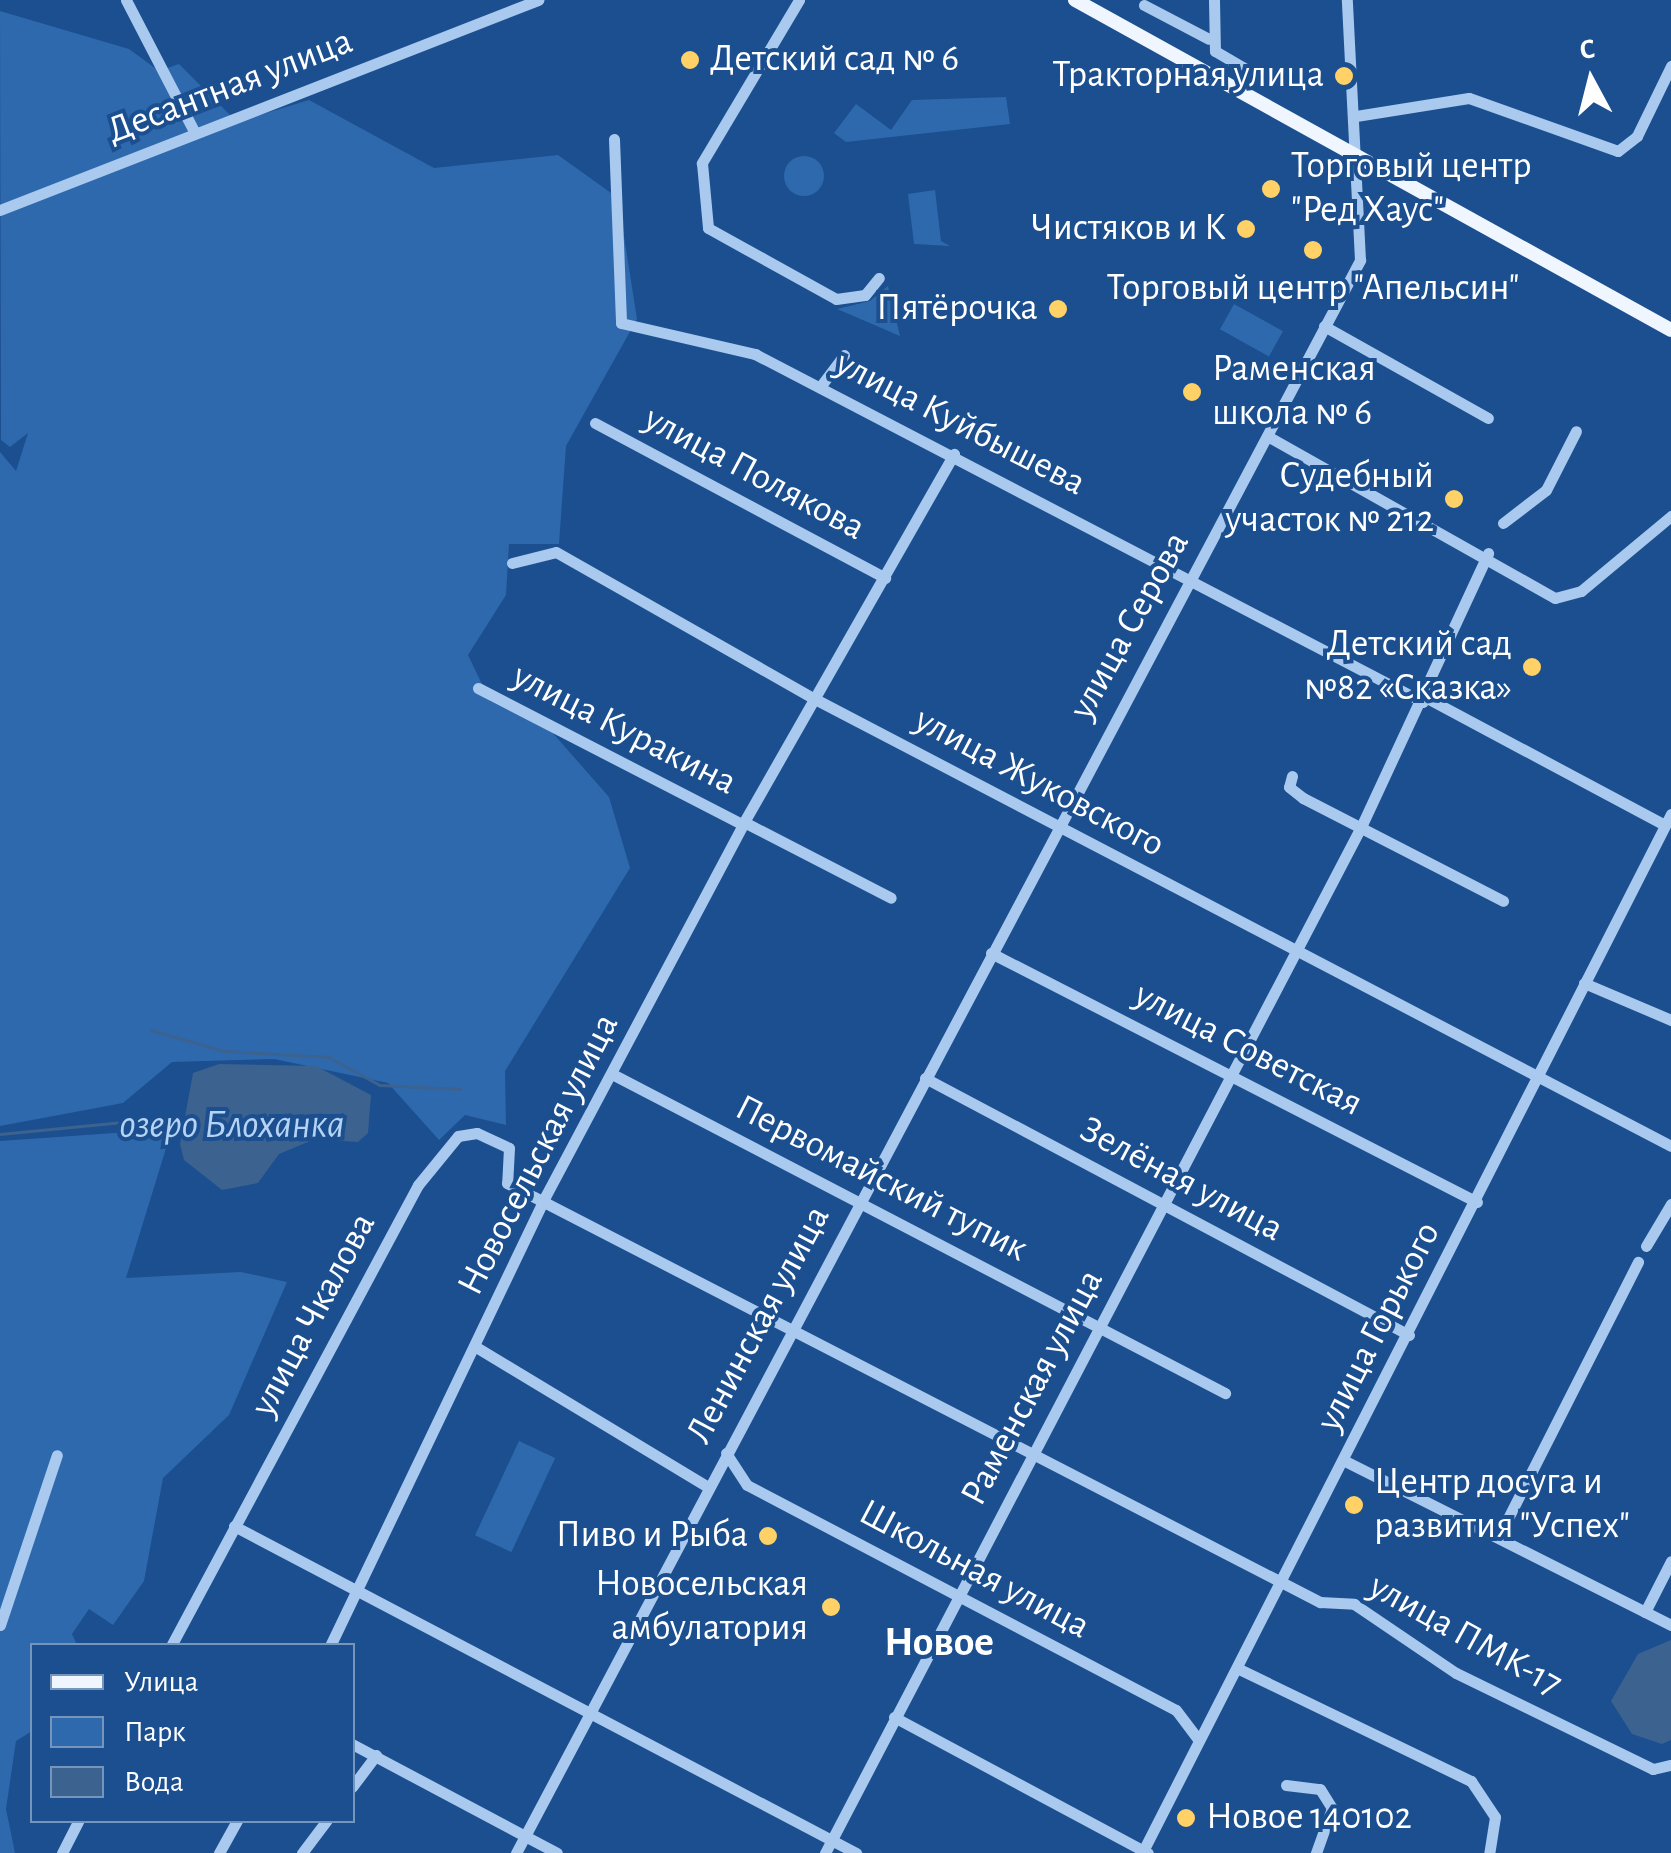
<!DOCTYPE html>
<meta charset="utf-8">
<style>
body{margin:0}
#map{position:relative;width:1671px;height:1853px;overflow:hidden;background:#1b4f8f;font-family:"Alegreya Sans",sans-serif}
div>[style]{position:absolute}
[style*='--x']{left:calc(var(--x)*1px);top:calc(var(--y)*1px);width:calc(var(--w)*1px);rotate:calc(var(--a)*1deg)}
.green>*{inset:0;background:#2e69ad;transform-origin:0 0}
.round{border-radius:50%}
.water>*{inset:0;background:#3c6290}
.stream>*{height:2.5px;margin:-1.25px;padding:0 1.25px;transform-origin:1.25px;border-radius:1.25px;background:#3c6290}
.minor>*{height:11px;margin:-5.5px;padding:0 5.5px;transform-origin:5.5px;border-radius:5.5px;background:#a9c9ee}
.major>*{height:14px;margin:-7px;padding:0 7px;transform-origin:7px;border-radius:7px;background:#f0f6ff}
.dots>*{width:28px;height:28px;translate:-50% -50%;box-sizing:border-box;border:5px solid #1b4f8f;border-radius:50%}
span{translate:-50% -50%;white-space:nowrap;text-align:center;line-height:1.15;-webkit-text-stroke:8px #1b4f8f;paint-order:stroke}
.poi-label{font-size:38px;color:#fff}
.left{translate:0 -50%;text-align:left}
.right{translate:-100% -50%;text-align:right}
.street-label{font-size:38px;color:#fff}
.water-label{font-size:40px;color:#b5d3f5;font-style:italic}
.quarter-label{font-size:42px;color:#fff;font-weight:700}
.legend{position:absolute;left:30px;top:1643px;width:325px;height:180px;box-sizing:border-box;background:#1b4f8f;border:2px solid #7695bc;margin:0;padding:12px 18px;list-style:none;font-size:30px;color:#fff}
.legend li{display:flex;align-items:center;gap:20px;height:50px}
.legend b{width:50px;border:2px solid #7695bc}
.north{position:absolute;left:1541px;top:30px;width:100px;height:100px;-webkit-text-stroke:8px #1b4f8f;paint-order:stroke;rotate:353deg;font-size:28px;font-weight:700;line-height:40px;text-align:center;color:#fff}
.north::after{content:'';display:block;margin:auto;width:35px;height:45px;background:#fff;clip-path:polygon(50% 0,100% 100%,50% 72%,0 100%)}
</style>
<div id="map">
<div class="green">
<div style="clip-path:polygon(0 11px,129px 49px,159px 71px,179px 64px,237px 122px,309px 100px,434px 168px,558px 155px,618px 198px,637px 319px,566px 446px,559px 544px,509px 544px,506px 595px,468px 655px,490px 701px,551px 731px,609px 797px,630px 868px,505px 1071px,506px 1125px,465px 1115px,439px 1140px,388px 1083px,274px 1059px,172px 1062px,123px 1103px,0 1126px,0 452px,16px 471px,28px 433px,10px 447px,1px 440px)"></div>
<div style="clip-path:polygon(1006px 97px,1010px 124px,846px 142px,834px 133px,856px 104px,891px 130px,912px 100px)"></div>
<div class="round" style="left:784px;top:156px;width:40px;height:40px"></div>
<div style="clip-path:polygon(935px 190px,941px 241px,950px 246px,914px 244px,908px 194px)"></div>
<div style="clip-path:polygon(888px 286px,900px 336px,837px 309px,870px 301px)"></div>
<div style="left:1234px;top:304px;width:56px;height:29px;rotate:29deg"></div>
<div style="clip-path:polygon(172px 1129px,126px 1278px,241px 1272px,287px 1282px,229px 1415px,163px 1478px,144px 1581px,113px 1625px,89px 1609px,72px 1634px,77px 1645px,32px 1646px,32px 1731px,16px 1741px,6px 1809px,15px 1853px,0 1853px,0 1141px)"></div>
<div style="left:519px;top:1441px;width:40px;height:104px;rotate:25deg"></div>
</div>
<div class="water">
<div style="clip-path:polygon(219px 1064px,316px 1066px,371px 1095px,368px 1133px,358px 1142px,315px 1139px,279px 1154px,258px 1183px,222px 1190px,184px 1160px,180px 1144px,193px 1073px)"></div>
<div style="clip-path:polygon(1671px 1640px,1671px 1740px,1662px 1744px,1632px 1734px,1611px 1701px,1638px 1654px)"></div>
</div>
<div class="stream">
<div style="--x:151;--y:1030;--w:76;--a:16"></div>
<div style="--x:224;--y:1051;--w:105;--a:3.3"></div>
<div style="--x:329;--y:1057;--w:58;--a:28.8"></div>
<div style="--x:380;--y:1085;--w:80;--a:2.9"></div>
<div style="--x:0;--y:1134;--w:164;--a:-5.6"></div>
</div>
<div class="minor">
<div style="--x:126;--y:0;--w:148;--a:62.6"></div>
<div style="--x:799;--y:0;--w:190;--a:120.8"></div>
<div style="--x:702;--y:163;--w:65;--a:84.7"></div>
<div style="--x:708;--y:228;--w:146;--a:29"></div>
<div style="--x:836;--y:299;--w:29;--a:-8"></div>
<div style="--x:865;--y:295;--w:22;--a:-51"></div>
<div style="--x:1214;--y:0;--w:51;--a:88.9"></div>
<div style="--x:1215;--y:51;--w:61;--a:30.3"></div>
<div style="--x:1144;--y:5;--w:73;--a:27.6"></div>
<div style="--x:1356;--y:116;--w:114;--a:-9.1"></div>
<div style="--x:1469;--y:98;--w:158;--a:19.6"></div>
<div style="--x:1618;--y:151;--w:24;--a:-38"></div>
<div style="--x:1637;--y:136;--w:78;--a:-64.1"></div>
<div style="--x:614;--y:139;--w:184;--a:87.8"></div>
<div style="--x:621;--y:323;--w:138;--a:13"></div>
<div style="--x:755;--y:354;--w:753;--a:27.52"></div>
<div style="--x:0;--y:210;--w:578;--a:-21.32"></div>
<div style="--x:1324;--y:326;--w:188;--a:29.3"></div>
<div style="--x:820;--y:387;--w:40;--a:-53"></div>
<div style="--x:595;--y:423;--w:329;--a:28.1"></div>
<div style="--x:1269;--y:437;--w:328;--a:29.4"></div>
<div style="--x:1555;--y:598;--w:27;--a:-15"></div>
<div style="--x:1581;--y:591;--w:117;--a:-39.8"></div>
<div style="--x:1503;--y:523;--w:54;--a:-37.5"></div>
<div style="--x:1546;--y:490;--w:66;--a:-63"></div>
<div style="--x:512;--y:563;--w:45;--a:-14"></div>
<div style="--x:556;--y:552;--w:298;--a:29.6"></div>
<div style="--x:815;--y:699;--w:966;--a:27.57"></div>
<div style="--x:478;--y:688;--w:297;--a:27.3"></div>
<div style="--x:1425;--y:697;--w:270;--a:28.1"></div>
<div style="--x:1292;--y:776;--w:11;--a:105"></div>
<div style="--x:1289;--y:787;--w:18;--a:38"></div>
<div style="--x:1303;--y:798;--w:225;--a:27.2"></div>
<div style="--x:744;--y:822;--w:165;--a:27.3"></div>
<div style="--x:991;--y:953;--w:546;--a:27.13"></div>
<div style="--x:1584;--y:983;--w:95;--a:23"></div>
<div style="--x:614;--y:1075;--w:689;--a:27.5"></div>
<div style="--x:925;--y:1078;--w:548;--a:27.97"></div>
<div style="--x:1646;--y:1246;--w:49;--a:-59.2"></div>
<div style="--x:476;--y:1347;--w:269;--a:31.1"></div>
<div style="--x:726;--y:1453;--w:38;--a:57"></div>
<div style="--x:747;--y:1485;--w:484;--a:27.7"></div>
<div style="--x:1176;--y:1710;--w:34;--a:53"></div>
<div style="--x:1345;--y:1461;--w:365;--a:26.7"></div>
<div style="--x:234;--y:1526;--w:703;--a:27.73"></div>
<div style="--x:1501;--y:1532;--w:303;--a:-63.1"></div>
<div style="--x:1645;--y:1612;--w:57;--a:-63"></div>
<div style="--x:0;--y:1625;--w:179;--a:-71.5"></div>
<div style="--x:171;--y:1646;--w:523;--a:-61.82"></div>
<div style="--x:418;--y:1185;--w:63;--a:-50.8"></div>
<div style="--x:458;--y:1136;--w:19;--a:-9"></div>
<div style="--x:477;--y:1133;--w:35;--a:25"></div>
<div style="--x:509;--y:1148;--w:35;--a:93"></div>
<div style="--x:507;--y:1183;--w:915;--a:27.27"></div>
<div style="--x:1320;--y:1602;--w:34;--a:3"></div>
<div style="--x:1354;--y:1604;--w:123;--a:34.1"></div>
<div style="--x:1456;--y:1673;--w:219;--a:26"></div>
<div style="--x:1653;--y:1769;--w:18;--a:-13"></div>
<div style="--x:330;--y:1646;--w:498;--a:-64.4"></div>
<div style="--x:545;--y:1197;--w:425;--a:-62"></div>
<div style="--x:744;--y:822;--w:424;--a:-60.3"></div>
<div style="--x:1239;--y:1669;--w:258;--a:25.8"></div>
<div style="--x:1471;--y:1781;--w:43;--a:56.3"></div>
<div style="--x:1495;--y:1817;--w:36;--a:99"></div>
<div style="--x:894;--y:1717;--w:288;--a:28.2"></div>
<div style="--x:352;--y:1744;--w:232;--a:28"></div>
<div style="--x:1286;--y:1785;--w:34;--a:7"></div>
<div style="--x:1320;--y:1789;--w:22;--a:58"></div>
<div style="--x:1332;--y:1808;--w:48;--a:109.6"></div>
<div style="--x:352;--y:1787;--w:40;--a:-53"></div>
<div style="--x:62;--y:1853;--w:37;--a:-63"></div>
<div style="--x:219;--y:1853;--w:38;--a:-61"></div>
<div style="--x:302;--y:1853;--w:41;--a:-52.9"></div>
<div style="--x:516;--y:1853;--w:1803;--a:-62.08"></div>
<div style="--x:1360;--y:260;--w:260;--a:-92.9"></div>
<div style="--x:825;--y:1853;--w:1158;--a:-62.42"></div>
<div style="--x:1361;--y:827;--w:302;--a:-65.1"></div>
<div style="--x:1142;--y:1853;--w:1166;--a:-63.02"></div>
</div>
<div class="major">
<div style="--x:1075;--y:0;--w:681;--a:28.97"></div>
</div>
<div class="dots">
<div style="left:690px;top:60px;background:#ffd166"></div>
<div style="left:1344px;top:76px;background:#ffd166"></div>
<div style="left:1271px;top:189px;background:#ffd166"></div>
<div style="left:1246px;top:229px;background:#ffd166"></div>
<div style="left:1313px;top:250px;background:#ffd166"></div>
<div style="left:1058px;top:309px;background:#ffd166"></div>
<div style="left:1192px;top:392px;background:#ffd166"></div>
<div style="left:1454px;top:499px;background:#ffd166"></div>
<div style="left:1532px;top:667px;background:#ffd166"></div>
<div style="left:1354px;top:1505px;background:#ffd166"></div>
<div style="left:768px;top:1536px;background:#ffd166"></div>
<div style="left:831px;top:1607px;background:#ffd166"></div>
<div style="left:1186px;top:1818px;background:#ffd166"></div>
</div>
<div class="poi-label">
<span class="left" style="left:710px;top:60px">Детский сад № 6</span>
<span class="right" style="left:1324px;top:76px">Тракторная улица</span>
<span class="left" style="left:1291px;top:189px">Торговый центр<br>"Ред Хаус"</span>
<span class="right" style="left:1226px;top:229px">Чистяков и К</span>
<span style="left:1313px;top:289px">Торговый центр "Апельсин"</span>
<span class="right" style="left:1038px;top:309px">Пятёрочка</span>
<span class="left" style="left:1212px;top:392px">Раменская<br>школа № 6</span>
<span class="right" style="left:1434px;top:499px">Судебный<br>участок № 212</span>
<span class="right" style="left:1512px;top:667px">Детский сад<br>№82 «Сказка»</span>
<span class="left" style="left:1374px;top:1505px">Центр досуга и<br>развития "Успех"</span>
<span class="right" style="left:748px;top:1536px">Пиво и Рыба</span>
<span class="right" style="left:808px;top:1607px">Новосельская<br>амбулатория</span>
<span class="left" style="left:1206px;top:1818px">Новое 140102</span>
</div>
<div class="street-label">
<span style="left:230px;top:87px;rotate:-21deg">Десантная улица</span>
<span style="left:960px;top:424px;rotate:27deg">улица Куйбышева</span>
<span style="left:754px;top:474px;rotate:28deg">улица Полякова</span>
<span style="left:1130px;top:626px;rotate:-61deg">улица Серова</span>
<span style="left:624px;top:730px;rotate:27deg">улица Куракина</span>
<span style="left:1039px;top:783px;rotate:28deg">улица Жуковского</span>
<span style="left:1248px;top:1050px;rotate:27deg">улица Советская</span>
<span style="left:539px;top:1155px;rotate:-63deg">Новосельская улица</span>
<span style="left:881px;top:1179px;rotate:27deg">Первомайский тупик</span>
<span style="left:1181px;top:1180px;rotate:28deg">Зелёная улица</span>
<span style="left:314px;top:1315px;rotate:-62deg">улица Чкалова</span>
<span style="left:759px;top:1325px;rotate:-62deg">Ленинская улица</span>
<span style="left:1379px;top:1327px;rotate:-63deg">улица Горького</span>
<span style="left:1033px;top:1388px;rotate:-62deg">Раменская улица</span>
<span style="left:974px;top:1570px;rotate:28deg">Школьная улица</span>
<span style="left:1465px;top:1636px;rotate:29deg">улица ПМК-17</span>
</div>
<div class="water-label">
<span style="left:232px;top:1125px">озеро Блоханка</span>
</div>
<div class="quarter-label">
<span style="left:939px;top:1642px">Новое</span>
</div>
<ul class="legend">
<li><b style="height:12px;background:#f0f6ff"></b>Улица</li>
<li><b style="height:28px;background:#2e69ad"></b>Парк</li>
<li><b style="height:28px;background:#3c6290"></b>Вода</li>
</ul>
<div class="north">С</div>
</div>
